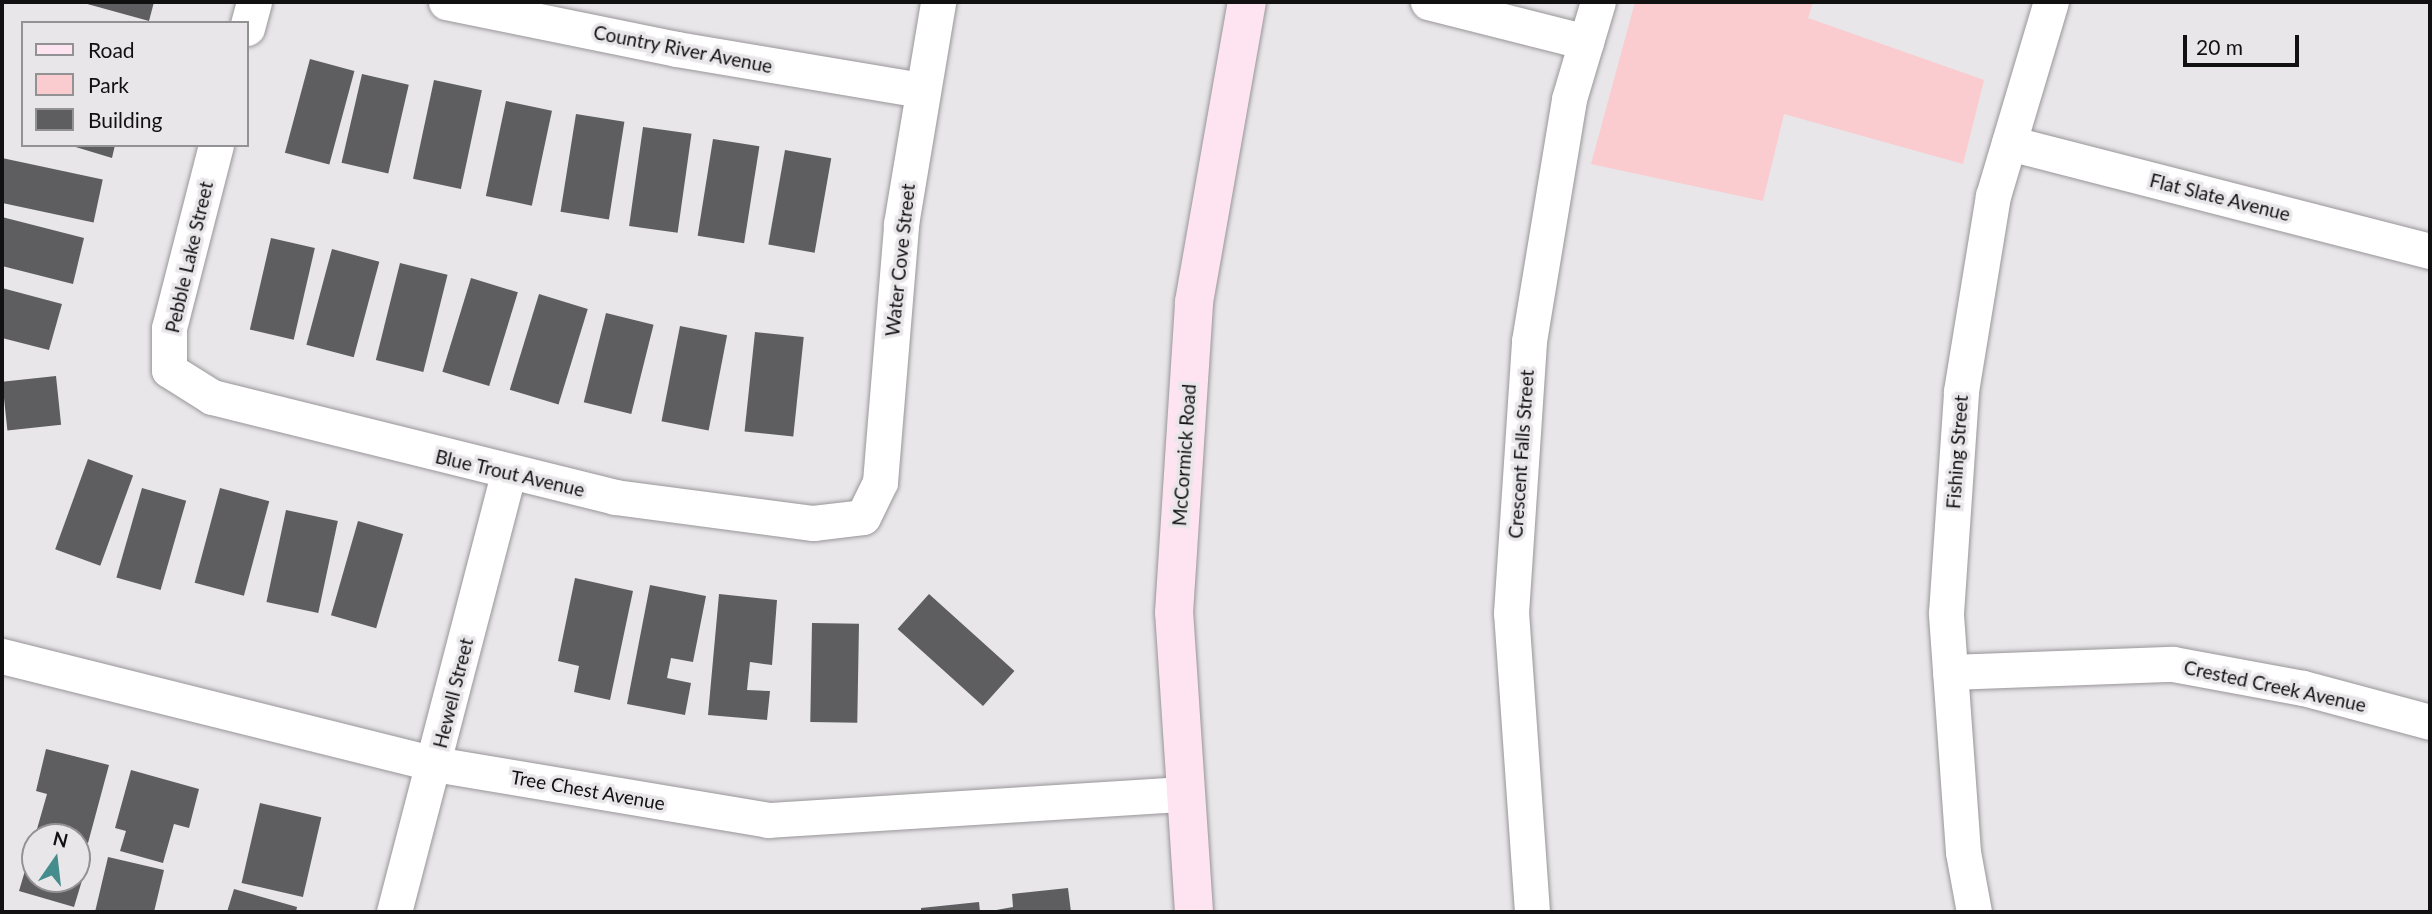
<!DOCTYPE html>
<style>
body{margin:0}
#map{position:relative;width:2432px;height:914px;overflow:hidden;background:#e8e6e9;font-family:Lato,sans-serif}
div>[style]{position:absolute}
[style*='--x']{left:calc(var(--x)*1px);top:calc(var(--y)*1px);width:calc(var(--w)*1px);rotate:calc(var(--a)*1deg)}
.green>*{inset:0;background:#facbcf}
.building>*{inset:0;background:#5e5e61;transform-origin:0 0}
.roads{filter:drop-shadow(0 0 2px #999699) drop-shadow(0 0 2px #999699)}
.street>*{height:35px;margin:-17.5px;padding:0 17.5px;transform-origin:17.5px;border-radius:17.5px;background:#fff}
.secondary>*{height:38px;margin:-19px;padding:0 19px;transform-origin:19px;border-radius:19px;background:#fee3f1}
span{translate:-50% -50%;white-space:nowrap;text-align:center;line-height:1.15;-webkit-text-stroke:7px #e8e6e9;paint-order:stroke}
.street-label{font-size:19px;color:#121112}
.frame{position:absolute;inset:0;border:4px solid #121112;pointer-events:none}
.legend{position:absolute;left:21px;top:21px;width:228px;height:126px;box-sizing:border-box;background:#e8e6e9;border:2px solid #929193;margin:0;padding:9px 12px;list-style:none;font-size:21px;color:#121112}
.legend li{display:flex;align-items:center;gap:14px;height:35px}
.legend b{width:35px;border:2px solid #929193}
.north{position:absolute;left:21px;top:823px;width:70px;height:70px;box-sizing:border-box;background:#e8e6e9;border:2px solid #929193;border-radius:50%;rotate:14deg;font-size:19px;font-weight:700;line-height:28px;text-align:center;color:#121112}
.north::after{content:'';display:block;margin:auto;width:24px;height:32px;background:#458d8d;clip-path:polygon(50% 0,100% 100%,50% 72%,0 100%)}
.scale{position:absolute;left:2183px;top:35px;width:116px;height:32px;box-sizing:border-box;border:4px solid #121112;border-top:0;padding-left:9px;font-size:21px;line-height:24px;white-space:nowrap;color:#121112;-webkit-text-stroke:5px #e8e6e9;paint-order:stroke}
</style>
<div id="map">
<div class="green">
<div style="clip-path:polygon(1635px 2px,1813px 2px,1808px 18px,1984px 80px,1963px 164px,1784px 114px,1763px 201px,1591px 164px)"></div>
</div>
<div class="building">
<div style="clip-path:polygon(80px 2px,154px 2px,149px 21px)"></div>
<div style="left:310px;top:59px;width:46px;height:97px;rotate:15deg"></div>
<div style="left:362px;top:74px;width:48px;height:91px;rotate:13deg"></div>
<div style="left:434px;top:80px;width:49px;height:101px;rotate:12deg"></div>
<div style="left:506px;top:101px;width:47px;height:97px;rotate:12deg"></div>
<div style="left:576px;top:114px;width:49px;height:99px;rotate:9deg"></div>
<div style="left:643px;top:127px;width:49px;height:100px;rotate:8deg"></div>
<div style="left:713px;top:139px;width:47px;height:98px;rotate:9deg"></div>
<div style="clip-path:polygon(69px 145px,115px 145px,112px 158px)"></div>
<div style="left:785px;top:150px;width:47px;height:96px;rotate:10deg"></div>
<div style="left:2px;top:158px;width:103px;height:44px;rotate:12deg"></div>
<div style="clip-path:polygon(2px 217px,84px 238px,73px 284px,2px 266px)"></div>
<div style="left:271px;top:238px;width:45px;height:94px;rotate:13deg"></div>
<div style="left:332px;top:249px;width:49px;height:99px;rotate:15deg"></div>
<div style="left:400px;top:263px;width:49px;height:100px;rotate:14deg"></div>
<div style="left:471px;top:278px;width:49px;height:98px;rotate:17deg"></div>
<div style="clip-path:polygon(2px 288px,62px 304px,49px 350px,2px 338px)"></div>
<div style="left:539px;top:294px;width:51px;height:100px;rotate:17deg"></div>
<div style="left:606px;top:313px;width:49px;height:92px;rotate:14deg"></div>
<div style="left:680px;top:326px;width:48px;height:97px;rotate:11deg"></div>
<div style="left:755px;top:332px;width:49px;height:100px;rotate:6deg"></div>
<div style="left:56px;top:376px;width:49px;height:54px;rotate:84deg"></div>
<div style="left:88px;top:459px;width:48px;height:96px;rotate:20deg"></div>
<div style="left:142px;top:488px;width:46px;height:93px;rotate:16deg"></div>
<div style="left:220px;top:488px;width:51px;height:98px;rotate:15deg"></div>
<div style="left:286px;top:510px;width:53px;height:94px;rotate:12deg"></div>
<div style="left:358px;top:521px;width:47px;height:98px;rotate:16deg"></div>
<div style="clip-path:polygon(575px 578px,633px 591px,610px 700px,574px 692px,579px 666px,558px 661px)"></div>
<div style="clip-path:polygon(650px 585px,706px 596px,693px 662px,671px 658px,667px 678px,691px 683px,685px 715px,627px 704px)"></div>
<div style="clip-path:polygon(719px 594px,777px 600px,772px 665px,750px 662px,747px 690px,770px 691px,767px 720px,708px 715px)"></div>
<div style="left:929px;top:594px;width:115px;height:47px;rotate:42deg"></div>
<div style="left:812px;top:623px;width:47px;height:99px;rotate:1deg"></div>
<div style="clip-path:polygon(46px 749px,109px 765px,88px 843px,37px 829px,47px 794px,36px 791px)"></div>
<div style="clip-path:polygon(131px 770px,199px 789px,189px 828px,174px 824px,163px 863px,120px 851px,126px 831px,115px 828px)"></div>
<div style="left:260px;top:803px;width:63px;height:82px;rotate:13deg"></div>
<div style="clip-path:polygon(34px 840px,35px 879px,77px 879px,77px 850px,90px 854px,74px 907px,19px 891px)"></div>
<div style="clip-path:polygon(108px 857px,164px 870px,154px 912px,95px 912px)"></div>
<div style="clip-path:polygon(1068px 888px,1071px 912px,985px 912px,1013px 907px,1012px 894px)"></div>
<div style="clip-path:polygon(234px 889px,297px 907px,296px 912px,227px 912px)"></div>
<div style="clip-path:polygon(979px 902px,980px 912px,921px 912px,921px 908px)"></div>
</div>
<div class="roads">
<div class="street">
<div style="--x:446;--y:2;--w:235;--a:11.5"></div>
<div style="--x:676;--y:49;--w:249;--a:9.5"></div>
<div style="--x:1428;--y:2;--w:163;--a:14.2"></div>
<div style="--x:247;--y:28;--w:27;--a:-75"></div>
<div style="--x:2009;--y:143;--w:435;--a:14.4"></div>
<div style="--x:216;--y:145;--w:189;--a:104.4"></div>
<div style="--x:169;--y:328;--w:42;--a:90"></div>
<div style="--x:169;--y:370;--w:51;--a:32.1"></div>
<div style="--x:212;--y:397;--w:415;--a:13.9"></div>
<div style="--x:615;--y:497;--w:200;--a:7.5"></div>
<div style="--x:813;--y:523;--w:50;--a:-6.8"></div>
<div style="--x:863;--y:517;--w:39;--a:-64"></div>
<div style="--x:880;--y:482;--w:259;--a:-85.3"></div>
<div style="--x:901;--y:224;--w:225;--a:-80.5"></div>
<div style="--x:2;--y:656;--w:445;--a:14"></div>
<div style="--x:434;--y:764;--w:339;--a:9.5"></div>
<div style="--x:768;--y:820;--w:419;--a:-3.6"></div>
<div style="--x:1950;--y:672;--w:223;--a:-2.1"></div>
<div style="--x:2173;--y:664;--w:132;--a:10.5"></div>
<div style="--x:2303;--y:688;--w:131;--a:15"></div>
<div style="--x:394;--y:912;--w:455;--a:-75.4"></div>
<div style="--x:1532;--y:912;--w:300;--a:-94"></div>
<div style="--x:1511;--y:613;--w:273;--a:-86.2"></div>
<div style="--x:1529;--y:341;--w:245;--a:-80.6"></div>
<div style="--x:1569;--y:99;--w:101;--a:-73.4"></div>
<div style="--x:1974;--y:912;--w:61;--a:-100.4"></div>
<div style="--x:1963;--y:852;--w:240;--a:-94.1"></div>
<div style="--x:1946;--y:613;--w:223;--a:-86.1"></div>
<div style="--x:1961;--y:391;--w:198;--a:-80.7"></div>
<div style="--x:1993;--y:196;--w:202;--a:-73.4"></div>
</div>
<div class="secondary">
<div style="--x:1194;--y:912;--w:300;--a:-93.8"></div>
<div style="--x:1174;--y:613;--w:312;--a:-86.3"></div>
<div style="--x:1194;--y:302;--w:305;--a:-80"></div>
</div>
</div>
<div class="street-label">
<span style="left:683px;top:49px;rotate:11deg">Country River Avenue</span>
<span style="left:2220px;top:197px;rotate:14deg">Flat Slate Avenue</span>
<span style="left:189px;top:257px;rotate:-77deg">Pebble Lake Street</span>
<span style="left:900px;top:260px;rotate:-84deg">Water Cove Street</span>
<span style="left:1957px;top:452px;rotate:-86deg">Fishing Street</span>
<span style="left:1521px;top:454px;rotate:-86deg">Crescent Falls Street</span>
<span style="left:1184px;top:455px;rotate:-86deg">McCormick Road</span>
<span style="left:510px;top:473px;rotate:13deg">Blue Trout Avenue</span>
<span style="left:2275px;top:686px;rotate:12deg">Crested Creek Avenue</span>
<span style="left:453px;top:693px;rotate:-76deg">Hewell Street</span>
<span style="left:588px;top:790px;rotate:10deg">Tree Chest Avenue</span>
</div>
<div class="frame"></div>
<ul class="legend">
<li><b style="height:9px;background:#fee3f1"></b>Road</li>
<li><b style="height:19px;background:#facbcf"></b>Park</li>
<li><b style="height:19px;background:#5e5e61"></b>Building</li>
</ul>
<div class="north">N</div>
<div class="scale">20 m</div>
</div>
